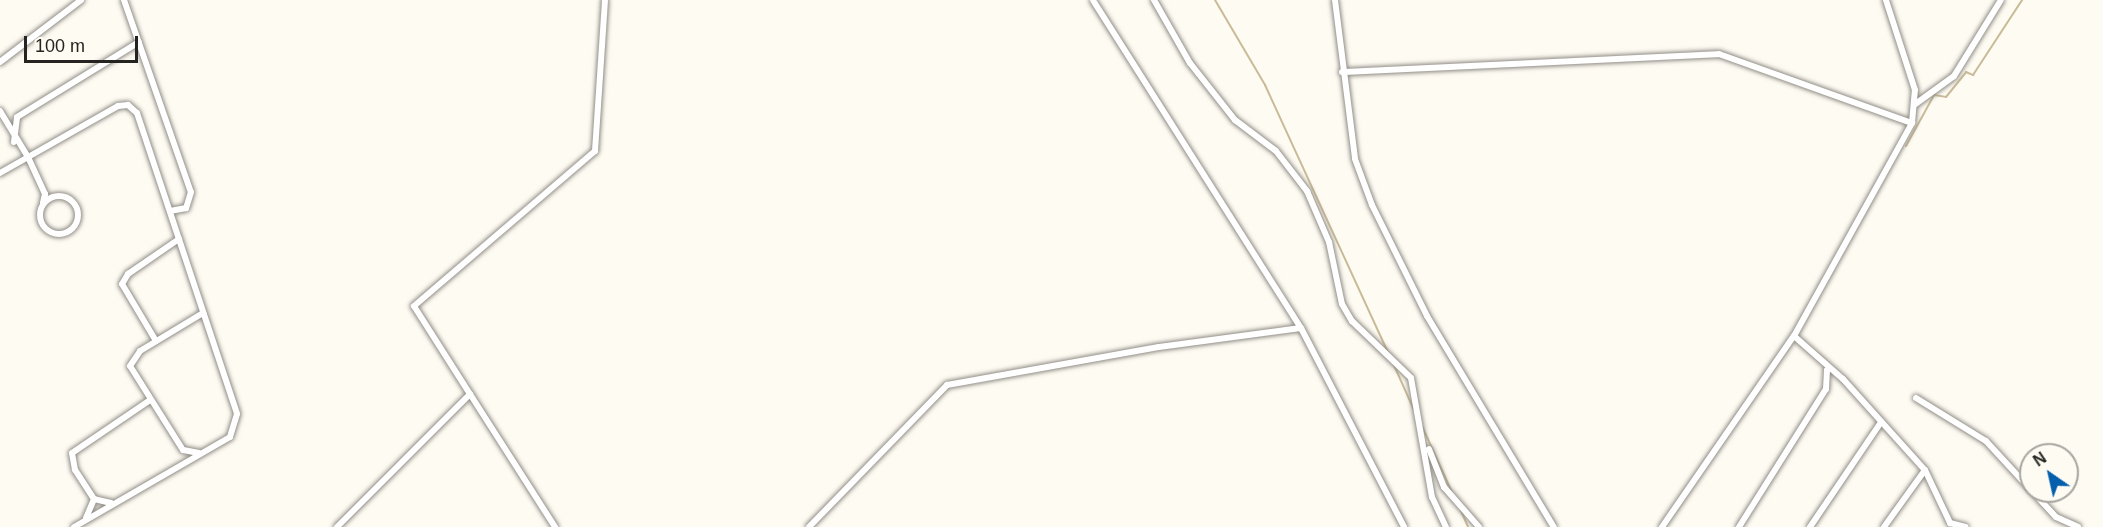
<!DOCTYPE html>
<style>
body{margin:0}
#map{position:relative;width:2103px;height:527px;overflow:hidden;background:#fefbf3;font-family:Helvetica,sans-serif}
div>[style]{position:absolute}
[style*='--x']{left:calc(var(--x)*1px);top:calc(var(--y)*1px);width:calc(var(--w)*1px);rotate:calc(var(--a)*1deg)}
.stream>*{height:2px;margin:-1px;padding:0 1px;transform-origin:1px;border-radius:1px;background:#c9bb97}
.roads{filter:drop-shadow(0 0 2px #918e87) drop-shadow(0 0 2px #918e87)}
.minor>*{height:6px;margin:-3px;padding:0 3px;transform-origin:3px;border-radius:3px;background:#fff}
.minor>.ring{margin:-3px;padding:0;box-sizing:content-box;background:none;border:6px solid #fff;border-radius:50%}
span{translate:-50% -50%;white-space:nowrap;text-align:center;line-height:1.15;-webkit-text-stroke:6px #fefbf3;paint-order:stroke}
.north{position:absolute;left:2019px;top:443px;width:60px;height:60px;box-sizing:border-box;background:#fefbf3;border:2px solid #a7a59f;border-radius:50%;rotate:326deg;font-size:16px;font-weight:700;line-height:24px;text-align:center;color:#252421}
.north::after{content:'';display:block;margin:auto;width:21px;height:27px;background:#035fac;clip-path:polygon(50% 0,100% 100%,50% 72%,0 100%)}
.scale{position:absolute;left:24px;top:36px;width:114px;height:27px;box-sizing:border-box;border:3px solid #252421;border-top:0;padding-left:8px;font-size:18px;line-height:21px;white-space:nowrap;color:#252421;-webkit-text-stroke:4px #fefbf3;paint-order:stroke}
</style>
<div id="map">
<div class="stream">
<div style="--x:1215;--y:0;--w:99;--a:59.5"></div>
<div style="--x:1265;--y:85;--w:295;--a:65.3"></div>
<div style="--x:1906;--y:146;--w:58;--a:-61.2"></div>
<div style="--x:1934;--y:95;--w:12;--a:9"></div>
<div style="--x:1946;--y:97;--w:32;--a:-51"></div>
<div style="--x:1966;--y:72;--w:8;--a:23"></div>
<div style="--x:1973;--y:75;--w:90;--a:-56.8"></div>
<div style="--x:1393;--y:363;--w:51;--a:65.9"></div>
<div style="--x:1422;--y:426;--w:72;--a:65.6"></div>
<div style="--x:1461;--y:511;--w:17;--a:66"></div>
</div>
<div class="roads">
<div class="minor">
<div style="--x:124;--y:0;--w:203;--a:70.8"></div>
<div style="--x:191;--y:192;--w:17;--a:107"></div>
<div style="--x:186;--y:208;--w:16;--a:169"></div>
<div style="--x:1154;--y:0;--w:73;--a:60.3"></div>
<div style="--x:1190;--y:63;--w:73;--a:51.7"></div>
<div style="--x:1235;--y:120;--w:51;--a:37.1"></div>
<div style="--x:1276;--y:151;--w:51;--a:52.2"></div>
<div style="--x:1307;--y:191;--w:56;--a:66.7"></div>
<div style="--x:1329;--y:242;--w:63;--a:78.2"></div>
<div style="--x:1342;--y:304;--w:20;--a:60"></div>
<div style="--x:1352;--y:321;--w:82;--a:44"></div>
<div style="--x:1411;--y:378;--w:121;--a:80"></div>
<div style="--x:1432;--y:497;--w:33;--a:65"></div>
<div style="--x:1335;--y:0;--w:160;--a:82.8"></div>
<div style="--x:1355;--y:159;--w:49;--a:69.7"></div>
<div style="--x:1372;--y:205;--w:124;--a:63.6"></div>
<div style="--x:1427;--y:316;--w:246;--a:59"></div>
<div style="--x:0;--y:62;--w:102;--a:-37.4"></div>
<div style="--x:1342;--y:72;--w:377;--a:-2.7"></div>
<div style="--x:1719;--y:54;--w:205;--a:19.7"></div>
<div style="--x:1914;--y:105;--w:49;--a:-35.9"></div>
<div style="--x:1954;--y:76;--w:89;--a:-58.3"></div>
<div style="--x:0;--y:111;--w:54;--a:58.7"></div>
<div style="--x:28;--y:157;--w:41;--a:65.3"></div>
<div style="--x:45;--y:194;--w:9;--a:103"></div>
<div style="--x:14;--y:142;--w:25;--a:-83"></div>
<div style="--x:17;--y:117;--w:143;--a:-31.6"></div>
<div style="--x:0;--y:173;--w:136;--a:-29.6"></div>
<div style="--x:118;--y:106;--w:10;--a:-6"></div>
<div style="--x:128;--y:105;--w:12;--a:42"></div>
<div style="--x:137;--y:113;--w:317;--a:71.6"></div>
<div style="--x:237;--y:414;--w:24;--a:107"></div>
<div style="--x:230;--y:437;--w:180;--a:150"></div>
<div class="ring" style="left:40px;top:196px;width:32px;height:32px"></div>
<div style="--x:1301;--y:328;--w:224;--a:62.6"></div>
<div style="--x:1794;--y:336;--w:65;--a:41.3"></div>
<div style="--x:1843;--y:379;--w:122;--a:48"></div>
<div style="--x:1925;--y:470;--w:59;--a:64.7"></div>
<div style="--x:1950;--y:523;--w:16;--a:14"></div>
<div style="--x:156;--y:341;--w:66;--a:-120.8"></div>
<div style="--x:122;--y:284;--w:12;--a:-59"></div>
<div style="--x:128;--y:274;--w:62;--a:-34.5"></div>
<div style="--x:470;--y:394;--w:158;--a:57.4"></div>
<div style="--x:1916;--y:398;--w:82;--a:31.6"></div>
<div style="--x:1986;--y:441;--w:103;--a:47.4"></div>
<div style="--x:2056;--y:517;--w:24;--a:24"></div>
<div style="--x:1429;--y:449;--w:41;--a:68.5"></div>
<div style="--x:1444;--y:487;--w:53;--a:48.8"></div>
<div style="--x:199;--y:453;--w:16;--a:-169"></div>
<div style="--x:183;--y:450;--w:99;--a:-122.2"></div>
<div style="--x:130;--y:366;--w:18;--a:-56"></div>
<div style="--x:140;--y:351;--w:74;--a:-31.1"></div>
<div style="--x:111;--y:503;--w:17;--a:-167"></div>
<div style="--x:94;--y:499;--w:35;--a:-123"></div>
<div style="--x:75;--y:470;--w:17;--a:-100"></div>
<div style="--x:72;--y:453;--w:94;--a:-34.2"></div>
<div style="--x:86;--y:518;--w:21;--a:-67"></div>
<div style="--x:337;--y:527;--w:188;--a:-45"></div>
<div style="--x:470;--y:394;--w:104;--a:-122.5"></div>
<div style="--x:414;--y:306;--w:238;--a:-40.6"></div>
<div style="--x:595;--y:151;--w:151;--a:-86.2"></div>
<div style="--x:809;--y:527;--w:198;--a:-45.8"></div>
<div style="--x:947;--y:385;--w:215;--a:-10.2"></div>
<div style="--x:1159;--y:347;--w:143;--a:-7.6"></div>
<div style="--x:1301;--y:328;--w:388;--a:-122.4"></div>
<div style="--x:1662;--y:527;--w:232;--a:-55.4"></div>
<div style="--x:1794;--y:336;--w:244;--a:-61"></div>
<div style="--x:1912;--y:123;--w:33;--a:-85"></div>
<div style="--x:1915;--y:90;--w:95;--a:-107.9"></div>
<div style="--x:1739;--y:527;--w:163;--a:-57.8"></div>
<div style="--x:1826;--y:389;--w:19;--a:-87"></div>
<div style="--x:1810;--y:527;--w:127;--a:-55.9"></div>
<div style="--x:1884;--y:527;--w:70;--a:-54.3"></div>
</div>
</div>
<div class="north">N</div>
<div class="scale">100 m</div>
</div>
